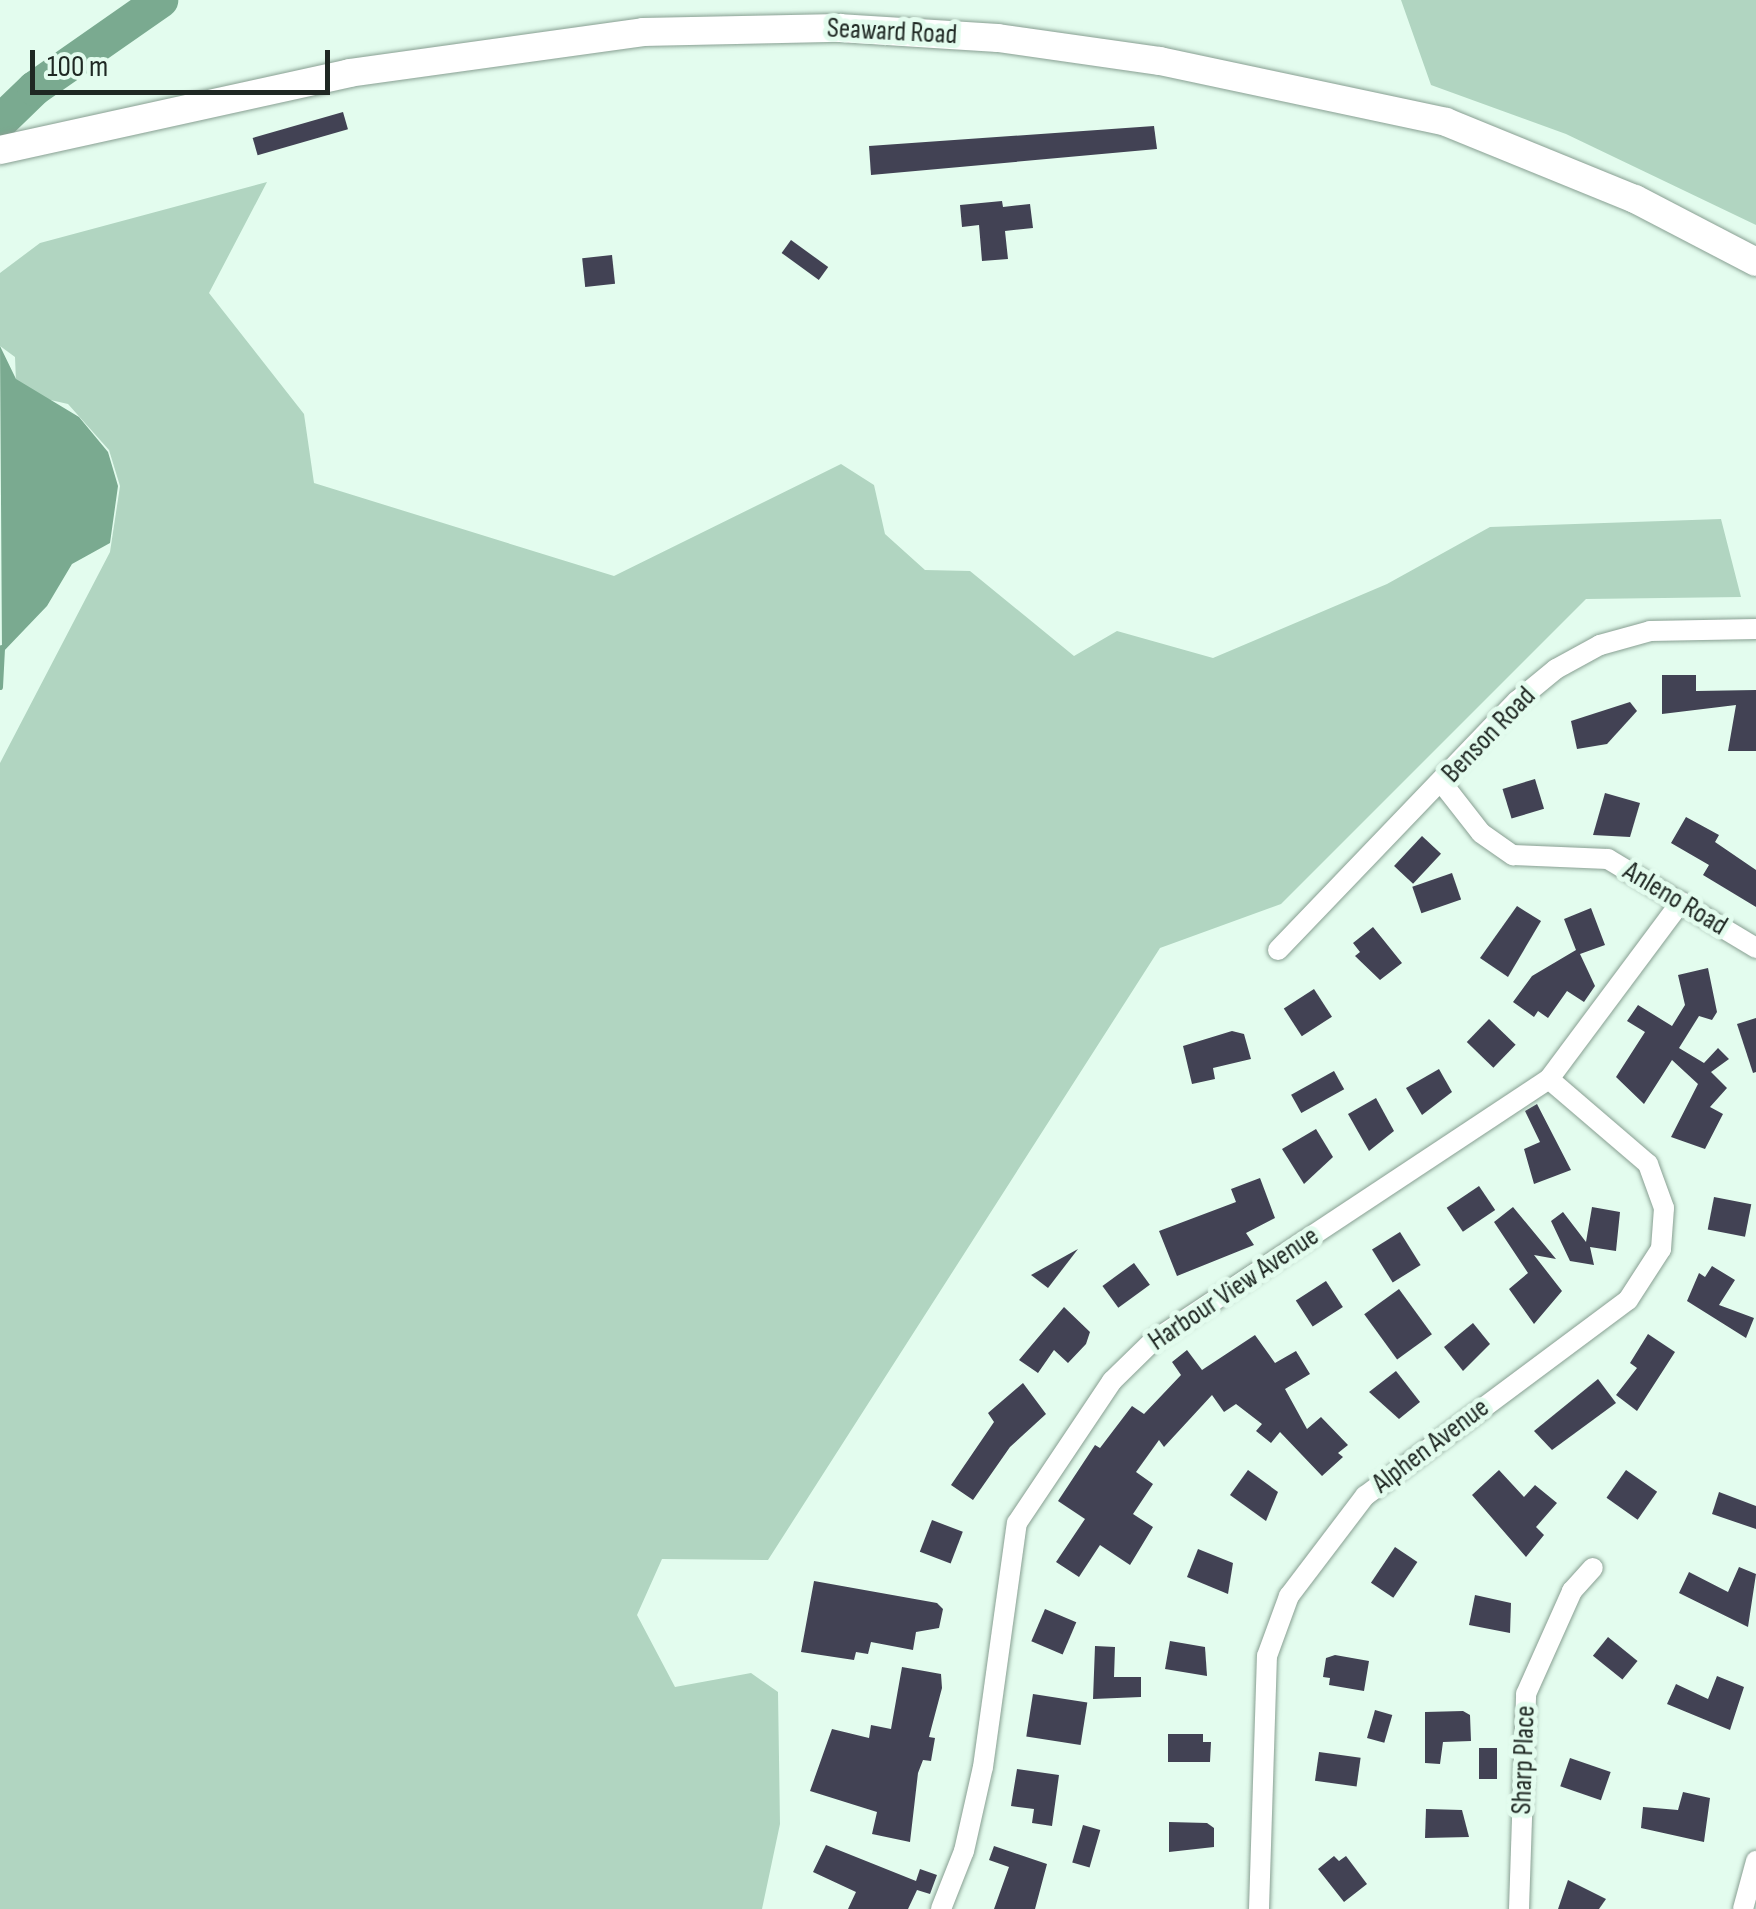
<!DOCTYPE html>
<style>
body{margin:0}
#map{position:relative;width:1756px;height:1909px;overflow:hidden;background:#e3fcee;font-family:"Sofia Sans Condensed",sans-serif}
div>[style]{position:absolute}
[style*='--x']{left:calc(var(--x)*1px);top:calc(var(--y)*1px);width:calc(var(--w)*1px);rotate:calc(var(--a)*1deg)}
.green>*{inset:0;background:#b1d5c1}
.water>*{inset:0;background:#7aaa90}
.stream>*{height:6px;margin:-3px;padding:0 3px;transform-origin:3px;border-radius:3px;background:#7aaa90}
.river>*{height:35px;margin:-17.5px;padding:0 17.5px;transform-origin:17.5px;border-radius:17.5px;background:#7aaa90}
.building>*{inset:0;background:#424254;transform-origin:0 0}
.roads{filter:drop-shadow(0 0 2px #889f92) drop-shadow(0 0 2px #889f92)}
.street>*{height:20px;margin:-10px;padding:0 10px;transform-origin:10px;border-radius:10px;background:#fff}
.secondary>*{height:28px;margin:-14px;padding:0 14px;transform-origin:14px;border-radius:14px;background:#fff}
span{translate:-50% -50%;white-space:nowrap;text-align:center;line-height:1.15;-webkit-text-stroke:10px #e3fcee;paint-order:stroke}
.street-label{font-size:28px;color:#1f2823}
.scale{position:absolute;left:30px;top:50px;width:300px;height:45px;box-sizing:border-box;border:5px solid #1f2823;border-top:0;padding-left:12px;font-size:30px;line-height:35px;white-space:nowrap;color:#1f2823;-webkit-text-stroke:8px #e3fcee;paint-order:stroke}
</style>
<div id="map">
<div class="green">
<div style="clip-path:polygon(1401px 0,1756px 0,1756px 225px,1566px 134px,1431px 85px)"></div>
<div style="clip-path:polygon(267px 182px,209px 293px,304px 414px,314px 483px,614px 576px,841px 464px,874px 485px,885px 534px,925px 570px,970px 571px,1074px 656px,1117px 631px,1213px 658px,1387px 584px,1490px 527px,1721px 519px,1741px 597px,1586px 599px,1281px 904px,1160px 948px,768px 1560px,662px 1559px,637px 1615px,675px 1687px,751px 1673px,778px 1692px,780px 1824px,762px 1909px,0 1909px,0 763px,110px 552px,120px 486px,109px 450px,68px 404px,33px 396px,16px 382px,15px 357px,0 346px,0 273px,40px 243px)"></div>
</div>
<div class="water">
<div style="clip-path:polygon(0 346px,16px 379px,79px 417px,108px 452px,118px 486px,110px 543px,72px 564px,47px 606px,2px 653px)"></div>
</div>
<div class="stream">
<div style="--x:0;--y:687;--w:39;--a:-87"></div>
</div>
<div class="river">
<div style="--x:0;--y:121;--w:47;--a:-44.1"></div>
<div style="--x:34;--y:88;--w:154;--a:-34.9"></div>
</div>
<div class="building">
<div style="left:343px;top:112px;width:18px;height:94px;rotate:74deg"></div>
<div style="clip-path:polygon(1154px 126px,1157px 149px,871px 175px,869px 146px)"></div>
<div style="clip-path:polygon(1002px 201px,1003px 207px,1030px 204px,1033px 228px,1005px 231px,1008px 259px,982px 261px,979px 225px,962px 227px,960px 205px)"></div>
<div style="left:791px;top:240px;width:46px;height:16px;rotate:36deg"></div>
<div style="left:612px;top:255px;width:29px;height:30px;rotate:84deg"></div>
<div style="clip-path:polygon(1662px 675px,1696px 675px,1696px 691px,1756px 690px,1756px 751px,1728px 751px,1736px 705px,1662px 714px)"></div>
<div style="clip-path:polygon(1630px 702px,1637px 711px,1607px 744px,1577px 749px,1571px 721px)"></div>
<div style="left:1535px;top:779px;width:31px;height:34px;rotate:73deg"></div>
<div style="clip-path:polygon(1605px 793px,1640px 803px,1630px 837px,1593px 835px)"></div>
<div style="clip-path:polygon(1686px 817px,1719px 835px,1715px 842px,1756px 870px,1756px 907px,1703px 875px,1709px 865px,1671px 843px)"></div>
<div style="left:1422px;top:836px;width:26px;height:41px;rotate:43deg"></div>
<div style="left:1452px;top:873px;width:28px;height:42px;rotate:71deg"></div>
<div style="clip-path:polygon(1517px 906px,1541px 921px,1508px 977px,1480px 958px)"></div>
<div style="clip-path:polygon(1591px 908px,1605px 945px,1580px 954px,1595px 986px,1584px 1002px,1567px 991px,1548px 1018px,1538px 1011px,1534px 1017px,1513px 1002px,1532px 976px,1576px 950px,1564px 919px)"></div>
<div style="clip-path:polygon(1373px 927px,1402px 963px,1380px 980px,1355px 956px,1360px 952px,1353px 943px)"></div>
<div style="clip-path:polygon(1708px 968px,1717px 1012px,1712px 1020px,1699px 1016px,1679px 1048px,1704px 1063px,1718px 1048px,1729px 1059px,1711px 1072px,1727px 1088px,1710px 1107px,1723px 1114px,1705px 1149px,1671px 1137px,1698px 1084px,1672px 1060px,1644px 1104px,1616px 1077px,1645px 1032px,1627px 1021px,1638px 1005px,1672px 1026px,1685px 1005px,1678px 975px)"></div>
<div style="left:1314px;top:989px;width:33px;height:36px;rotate:57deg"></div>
<div style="clip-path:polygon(1756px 1018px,1756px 1072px,1753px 1073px,1737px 1024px)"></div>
<div style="left:1489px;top:1019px;width:37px;height:32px;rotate:44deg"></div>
<div style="clip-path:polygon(1232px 1031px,1244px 1034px,1251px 1059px,1213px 1068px,1215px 1079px,1192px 1084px,1183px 1046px)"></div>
<div style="clip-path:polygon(1439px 1069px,1452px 1092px,1422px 1115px,1406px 1088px)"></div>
<div style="left:1334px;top:1071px;width:21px;height:49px;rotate:61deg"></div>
<div style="clip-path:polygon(1376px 1098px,1394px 1131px,1369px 1151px,1348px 1114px)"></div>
<div style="clip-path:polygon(1537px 1104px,1571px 1170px,1534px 1184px,1524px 1149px,1540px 1142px,1525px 1111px)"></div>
<div style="clip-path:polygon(1316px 1129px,1333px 1157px,1304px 1184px,1282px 1149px)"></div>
<div style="clip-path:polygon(1260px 1178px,1275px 1218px,1246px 1233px,1254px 1245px,1177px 1276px,1159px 1231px,1236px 1202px,1231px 1189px)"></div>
<div style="left:1479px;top:1186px;width:29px;height:39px;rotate:56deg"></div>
<div style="left:1714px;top:1197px;width:38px;height:33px;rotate:11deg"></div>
<div style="clip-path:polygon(1513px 1207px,1556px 1259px,1534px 1255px,1562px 1291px,1534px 1324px,1509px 1289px,1528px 1273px,1494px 1222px)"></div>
<div style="clip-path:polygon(1592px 1207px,1620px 1212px,1616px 1251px,1590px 1247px,1594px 1265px,1570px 1261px,1551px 1221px,1563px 1212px,1586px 1242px)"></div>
<div style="left:1400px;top:1232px;width:39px;height:33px;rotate:58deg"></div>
<div style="clip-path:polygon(1078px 1249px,1048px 1288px,1031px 1275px)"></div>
<div style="left:1134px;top:1263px;width:27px;height:39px;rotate:54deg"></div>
<div style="clip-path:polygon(1712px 1266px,1735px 1280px,1719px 1305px,1754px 1318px,1746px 1338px,1687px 1301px,1699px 1273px,1705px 1277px)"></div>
<div style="left:1326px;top:1281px;width:31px;height:36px;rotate:57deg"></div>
<div style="left:1399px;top:1289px;width:56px;height:43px;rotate:54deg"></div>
<div style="clip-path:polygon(1064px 1307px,1090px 1332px,1086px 1344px,1068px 1363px,1054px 1350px,1038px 1373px,1019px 1360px)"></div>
<div style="clip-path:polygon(1473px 1323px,1490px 1344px,1463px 1371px,1444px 1347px)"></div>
<div style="clip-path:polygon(1648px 1334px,1675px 1352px,1637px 1411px,1616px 1395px,1637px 1368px,1630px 1363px)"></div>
<div style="clip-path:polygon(1255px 1335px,1275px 1363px,1296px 1351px,1310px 1374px,1285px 1389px,1307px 1429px,1321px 1417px,1348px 1445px,1338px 1453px,1343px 1457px,1322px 1476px,1280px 1432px,1271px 1443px,1256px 1431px,1262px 1424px,1236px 1404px,1224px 1412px,1212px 1395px,1164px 1447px,1159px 1440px,1136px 1472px,1153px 1484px,1133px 1514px,1153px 1527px,1130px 1565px,1100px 1545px,1079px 1577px,1056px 1562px,1085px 1519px,1058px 1501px,1095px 1445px,1100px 1448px,1132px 1406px,1144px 1414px,1181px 1375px,1172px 1362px,1187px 1350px,1202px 1370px)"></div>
<div style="clip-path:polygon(1396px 1371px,1420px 1402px,1399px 1419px,1369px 1392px)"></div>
<div style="clip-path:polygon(1598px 1379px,1616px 1403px,1552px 1450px,1534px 1431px)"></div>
<div style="clip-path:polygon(1023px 1383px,1046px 1414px,1010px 1447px,973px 1500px,951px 1485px,994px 1422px,988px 1413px)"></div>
<div style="clip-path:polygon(1248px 1470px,1278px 1492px,1266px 1521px,1230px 1495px)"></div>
<div style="clip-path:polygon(1499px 1470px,1524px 1497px,1535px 1485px,1557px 1503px,1536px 1527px,1544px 1535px,1526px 1557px,1472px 1495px)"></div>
<div style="left:1626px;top:1470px;width:38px;height:34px;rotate:35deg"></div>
<div style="clip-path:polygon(1719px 1492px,1756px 1506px,1756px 1529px,1712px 1514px)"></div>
<div style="left:932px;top:1520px;width:33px;height:34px;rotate:21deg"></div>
<div style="left:1395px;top:1547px;width:27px;height:43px;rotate:34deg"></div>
<div style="clip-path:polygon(1198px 1549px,1233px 1563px,1228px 1594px,1187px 1577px)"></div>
<div style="clip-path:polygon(1739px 1567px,1756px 1574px,1748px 1627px,1679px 1593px,1689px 1572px,1728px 1592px)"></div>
<div style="clip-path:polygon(814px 1581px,937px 1603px,943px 1609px,939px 1628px,916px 1632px,913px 1650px,871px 1642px,868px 1654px,856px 1652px,854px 1660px,801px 1652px)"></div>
<div style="clip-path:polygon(1475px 1595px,1511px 1603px,1510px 1633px,1469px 1625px)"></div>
<div style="left:1045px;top:1609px;width:34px;height:35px;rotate:23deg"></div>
<div style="left:1608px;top:1637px;width:38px;height:24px;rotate:39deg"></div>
<div style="clip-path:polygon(1170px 1641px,1205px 1647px,1207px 1676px,1165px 1669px)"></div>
<div style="clip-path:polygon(1095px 1646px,1115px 1647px,1114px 1677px,1141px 1677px,1141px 1697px,1093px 1699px)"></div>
<div style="clip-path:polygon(1335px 1655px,1369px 1661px,1364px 1691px,1329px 1685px,1330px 1678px,1323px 1677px,1326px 1658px)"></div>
<div style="clip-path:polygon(902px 1667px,941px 1674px,942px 1688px,929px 1737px,935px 1738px,931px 1761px,923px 1760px,918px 1773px,910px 1842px,872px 1834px,877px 1812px,810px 1791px,832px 1729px,869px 1738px,871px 1725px,891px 1729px)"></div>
<div style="clip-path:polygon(1717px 1676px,1744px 1687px,1730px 1730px,1667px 1704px,1676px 1684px,1708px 1699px)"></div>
<div style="left:1033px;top:1694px;width:55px;height:43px;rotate:9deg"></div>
<div style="left:1375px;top:1710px;width:18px;height:29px;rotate:16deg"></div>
<div style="clip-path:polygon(1463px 1711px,1470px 1715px,1471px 1741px,1443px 1742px,1440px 1764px,1425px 1763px,1425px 1712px)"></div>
<div style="clip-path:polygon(1168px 1734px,1203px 1734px,1203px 1742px,1211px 1742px,1210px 1762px,1168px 1762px)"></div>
<div style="left:1479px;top:1748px;width:18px;height:31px"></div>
<div style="left:1319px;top:1752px;width:42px;height:29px;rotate:8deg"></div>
<div style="left:1570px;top:1758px;width:43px;height:30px;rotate:19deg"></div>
<div style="clip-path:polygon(1017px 1769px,1059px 1775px,1052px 1826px,1032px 1823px,1034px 1809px,1011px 1806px)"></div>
<div style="clip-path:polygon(1683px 1792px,1710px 1798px,1704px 1842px,1641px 1828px,1643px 1807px,1678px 1810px)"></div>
<div style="clip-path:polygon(1426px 1809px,1462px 1810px,1469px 1837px,1425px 1838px)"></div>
<div style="clip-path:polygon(1169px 1822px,1207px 1823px,1214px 1828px,1214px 1847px,1169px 1852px)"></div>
<div style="left:1083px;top:1825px;width:18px;height:39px;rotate:16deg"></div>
<div style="clip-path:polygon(826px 1845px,916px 1881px,920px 1869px,937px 1875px,930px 1894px,917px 1890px,908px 1909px,848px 1909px,856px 1892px,813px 1872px)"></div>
<div style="clip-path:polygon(994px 1846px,1047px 1864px,1035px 1909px,994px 1909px,1009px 1867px,989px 1860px)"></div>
<div style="clip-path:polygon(1334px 1856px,1339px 1861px,1346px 1856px,1367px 1884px,1344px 1902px,1318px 1869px)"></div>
<div style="clip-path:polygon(1568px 1880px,1606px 1899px,1599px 1909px,1558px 1909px)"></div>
</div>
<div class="roads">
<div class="street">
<div style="--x:1442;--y:783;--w:63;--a:52"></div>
<div style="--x:1481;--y:833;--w:39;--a:35"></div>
<div style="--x:1513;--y:855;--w:95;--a:2.4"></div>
<div style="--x:1608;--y:859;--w:173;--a:31"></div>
<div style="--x:1278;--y:950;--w:345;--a:-46.2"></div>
<div style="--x:1517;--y:701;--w:50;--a:-39.4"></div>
<div style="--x:1556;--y:669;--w:50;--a:-28.6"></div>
<div style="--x:1600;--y:645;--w:52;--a:-15.6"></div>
<div style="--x:1650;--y:631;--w:106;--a:-1.1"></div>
<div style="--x:941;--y:1909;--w:62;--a:-68.4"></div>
<div style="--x:964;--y:1851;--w:86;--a:-77.3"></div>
<div style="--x:983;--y:1767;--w:246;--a:-82.1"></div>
<div style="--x:1017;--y:1523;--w:171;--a:-56.2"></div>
<div style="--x:1112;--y:1381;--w:57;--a:-44.3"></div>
<div style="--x:1153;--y:1341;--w:475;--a:-33.5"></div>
<div style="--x:1549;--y:1079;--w:221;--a:-53.3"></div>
<div style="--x:1259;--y:1909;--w:253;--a:-88.2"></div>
<div style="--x:1267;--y:1656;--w:64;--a:-69.9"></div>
<div style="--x:1289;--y:1596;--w:126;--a:-52.8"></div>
<div style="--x:1365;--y:1496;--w:328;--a:-36.7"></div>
<div style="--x:1628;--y:1300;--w:61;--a:-57.1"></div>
<div style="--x:1661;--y:1249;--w:41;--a:-85.8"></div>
<div style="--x:1664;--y:1208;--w:47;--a:-110"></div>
<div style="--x:1648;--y:1164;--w:130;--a:-139.4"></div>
<div style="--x:1519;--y:1909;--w:215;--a:-88.1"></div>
<div style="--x:1526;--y:1694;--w:113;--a:-65.9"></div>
<div style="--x:1572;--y:1591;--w:31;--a:-48"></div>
<div style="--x:1743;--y:1909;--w:50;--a:-74.8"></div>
</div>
<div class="secondary">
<div style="--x:0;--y:150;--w:357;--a:-12.4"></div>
<div style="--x:349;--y:73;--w:297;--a:-7.9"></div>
<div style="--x:643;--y:32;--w:197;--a:-1.2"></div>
<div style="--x:840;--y:28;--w:158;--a:3.6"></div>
<div style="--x:998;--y:38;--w:164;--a:8.1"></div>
<div style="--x:1160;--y:61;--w:292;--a:12"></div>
<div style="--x:1446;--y:122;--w:204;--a:22.2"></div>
<div style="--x:1635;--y:199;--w:136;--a:27.5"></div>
</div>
</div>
<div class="street-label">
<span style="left:892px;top:32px;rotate:3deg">Seaward Road</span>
<span style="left:1489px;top:735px;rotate:-46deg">Benson Road</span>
<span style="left:1675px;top:899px;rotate:31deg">Anleno Road</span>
<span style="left:1234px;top:1289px;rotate:-34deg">Harbour View Avenue</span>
<span style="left:1431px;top:1446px;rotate:-37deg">Alphen Avenue</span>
<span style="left:1524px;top:1760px;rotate:-88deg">Sharp Place</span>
</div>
<div class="scale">100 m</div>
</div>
